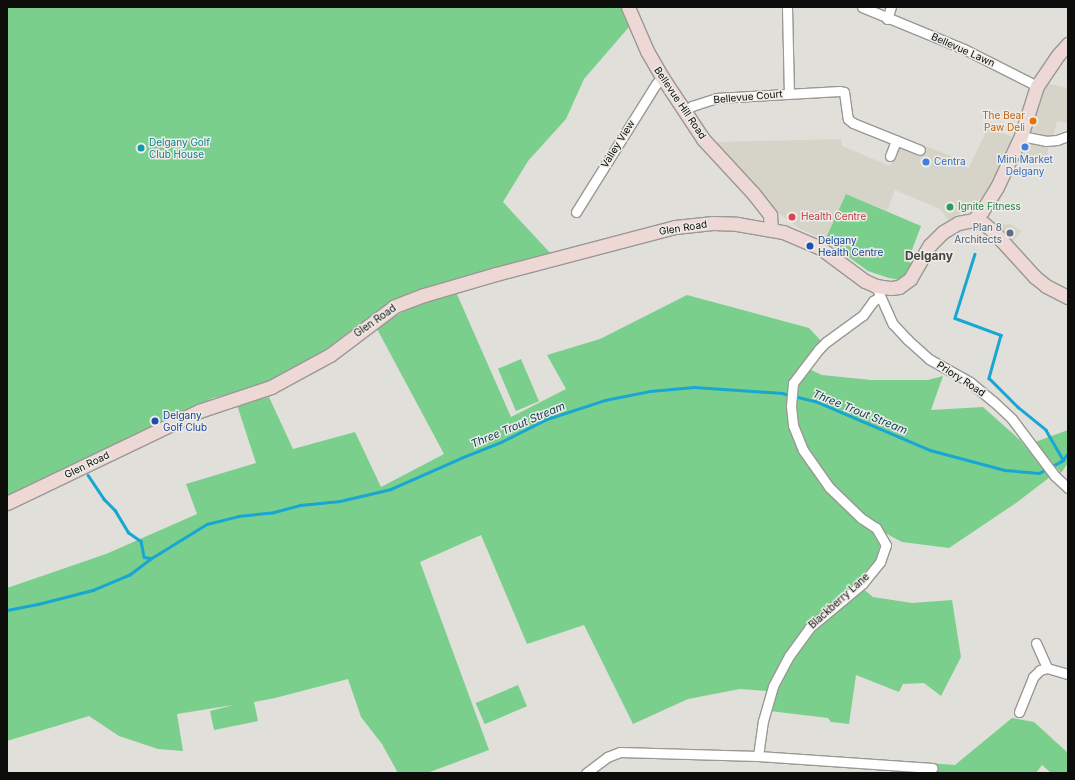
<!DOCTYPE html>
<style>
body{margin:0}
#map{position:relative;width:1075px;height:780px;overflow:hidden;background:#e0dfda;font-family:Inter,sans-serif}
div>[style]{position:absolute}
[style*='--x']{left:calc(var(--x)*1px);top:calc(var(--y)*1px);width:calc(var(--w)*1px);rotate:calc(var(--a)*1deg)}
.built>*{inset:0;background:#d6d4c8}
.green>*{inset:0;background:#7bcf8c;transform-origin:0 0}
.stream>*{height:2.5px;margin:-1.25px;padding:0 1.25px;transform-origin:1.25px;border-radius:1.25px;background:#18a6d3}
.roads{filter:drop-shadow(1px 0 #999894) drop-shadow(-1px 0 #999894) drop-shadow(0 1px #999894) drop-shadow(0 -1px #999894)}
.street>*{height:9px;margin:-4.5px;padding:0 4.5px;transform-origin:4.5px;border-radius:4.5px;background:#fff}
.secondary>*{height:13px;margin:-6.5px;padding:0 6.5px;transform-origin:6.5px;border-radius:6.5px;background:#eed8d6}
.dots>*{width:11px;height:11px;translate:-50% -50%;box-sizing:border-box;border:2px solid #edece7;border-radius:50%}
span{translate:-50% -50%;white-space:nowrap;text-align:center;line-height:1.15;-webkit-text-stroke:3px #edece7;paint-order:stroke}
.street-label{font-size:10px;color:#0c0c0a}
.food-label{font-size:10px;color:#c56008}
.right{translate:-100% -50%;text-align:right}
.culture-label{font-size:10px;color:#0d838f}
.left{translate:0 -50%;text-align:left}
.shop-label{font-size:10px;color:#366cbe}
.leisure-label{font-size:10px;color:#27864d}
.health-label{font-size:10px;color:#be3a42}
.service-label{font-size:10px;color:#4e5e75}
.transit-label{font-size:10px;color:#164399}
.water-label{font-size:11px;color:#0a4154;font-style:italic}
.quarter-label{font-size:12px;color:#484743;font-weight:700}
.frame{position:absolute;inset:0;border:8px solid #0c0c0a;pointer-events:none}
</style>
<div id="map">
<div class="built">
<i style="clip-path:polygon(1046px 83px,1068px 88px,1068px 123px,1057px 121px,1053px 137px,1028px 133px,1041px 89px)"></i>
<i style="clip-path:polygon(989px 126px,1016px 139px,988px 193px,956px 216px,948px 220px,940px 209px,895px 190px,887px 211px,846px 194px,825px 240px,800px 229px,774px 210px,716px 142px,841px 139px,842px 146px,890px 166px,899px 149px,902px 148px,920px 155px,925px 146px,959px 159px,968px 169px)"></i>
<i style="clip-path:polygon(1026px 140px,1049px 144px,1046px 162px,1019px 157px)"></i>
<i style="clip-path:polygon(1010px 224px,1021px 231px,1013px 242px,998px 225px)"></i>
</div>
<div class="green">
<i style="clip-path:polygon(7px 7px,622px 7px,629px 27px,584px 79px,566px 119px,528px 161px,503px 202px,553px 256px,443px 285px,269px 382px,247px 391px,213px 398px,7px 497px)"></i>
<i style="clip-path:polygon(846px 194px,921px 226px,908px 261px,913px 264px,900px 280px,889px 278px,868px 271px,825px 240px)"></i>
<i style="clip-path:polygon(456px 292px,511px 417px,566px 389px,547px 355px,600px 339px,687px 295px,809px 328px,822px 342px,795px 373px,788px 418px,795px 444px,807px 463px,839px 503px,872px 531px,880px 546px,877px 559px,853px 585px,807px 624px,767px 691px,740px 689px,688px 699px,633px 724px,584px 625px,527px 644px,481px 535px,420px 562px,489px 750px,427px 773px,398px 773px,382px 744px,361px 717px,348px 679px,275px 698px,254px 702px,258px 721px,214px 730px,210px 711px,233px 705px,177px 714px,183px 751px,158px 749px,119px 736px,89px 716px,7px 741px,7px 588px,106px 554px,197px 514px,186px 484px,256px 463px,237px 405px,269px 397px,293px 449px,355px 432px,381px 487px,444px 454px,376px 327px,426px 299px)"></i>
<i style="left:521px;top:359px;width:46px;height:25px;rotate:67deg"></i>
<i style="clip-path:polygon(809px 369px,822px 375px,871px 380px,928px 380px,943px 376px,931px 410px,983px 407px,1020px 440px,1050px 477px,1016px 503px,949px 548px,902px 542px,887px 534px,869px 521px,839px 494px,803px 443px,794px 422px,796px 384px)"></i>
<i style="clip-path:polygon(1068px 430px,1068px 463px,1061px 473px,1035px 442px)"></i>
<i style="clip-path:polygon(862px 588px,873px 597px,912px 603px,952px 600px,961px 657px,941px 696px,924px 683px,903px 684px,899px 692px,856px 675px,849px 724px,831px 722px,828px 718px,770px 711px,771px 698px,799px 645px,820px 620px)"></i>
<i style="left:518px;top:685px;width:23px;height:46px;rotate:67deg"></i>
<i style="clip-path:polygon(1012px 718px,1034px 722px,1068px 753px,1068px 773px,1051px 773px,1042px 765px,1036px 773px,903px 772px,903px 761px,955px 765px)"></i>
</div>
<div class="stream">
<i style="--x:975;--y:254;--w:67;--a:107.4"></i>
<i style="--x:955;--y:318;--w:49;--a:20.3"></i>
<i style="--x:1001;--y:335;--w:45;--a:105.6"></i>
<i style="--x:989;--y:378;--w:41;--a:45"></i>
<i style="--x:1018;--y:407;--w:36;--a:39"></i>
<i style="--x:1046;--y:430;--w:34;--a:60"></i>
<i style="--x:88;--y:475;--w:29;--a:56"></i>
<i style="--x:104;--y:499;--w:16;--a:45"></i>
<i style="--x:115;--y:510;--w:26;--a:59"></i>
<i style="--x:128;--y:532;--w:16;--a:35"></i>
<i style="--x:141;--y:541;--w:16;--a:79"></i>
<i style="--x:144;--y:557;--w:6;--a:9"></i>
<i style="--x:7;--y:610;--w:32;--a:-11"></i>
<i style="--x:38;--y:604;--w:57;--a:-14.3"></i>
<i style="--x:93;--y:590;--w:39;--a:-23"></i>
<i style="--x:129;--y:575;--w:26;--a:-37"></i>
<i style="--x:150;--y:559;--w:67;--a:-31.6"></i>
<i style="--x:207;--y:524;--w:32;--a:-14"></i>
<i style="--x:238;--y:516;--w:36;--a:-6"></i>
<i style="--x:274;--y:512;--w:27;--a:-15"></i>
<i style="--x:300;--y:505;--w:40;--a:-5.7"></i>
<i style="--x:340;--y:501;--w:52;--a:-13.2"></i>
<i style="--x:391;--y:489;--w:77;--a:-23.9"></i>
<i style="--x:461;--y:458;--w:43;--a:-21.8"></i>
<i style="--x:501;--y:442;--w:51;--a:-26.6"></i>
<i style="--x:547;--y:419;--w:61;--a:-18.1"></i>
<i style="--x:605;--y:400;--w:46;--a:-11.3"></i>
<i style="--x:650;--y:391;--w:44;--a:-5.2"></i>
<i style="--x:694;--y:387;--w:88;--a:3.9"></i>
<i style="--x:782;--y:393;--w:34;--a:14"></i>
<i style="--x:815;--y:401;--w:125;--a:23.1"></i>
<i style="--x:930;--y:450;--w:78;--a:14.9"></i>
<i style="--x:1005;--y:470;--w:34;--a:5"></i>
<i style="--x:1039;--y:473;--w:27;--a:-28"></i>
<i style="--x:1063;--y:460;--w:9;--a:-54"></i>
</div>
<div class="roads">
<div class="street">
<i style="--x:787;--y:7;--w:86;--a:88.7"></i>
<i style="--x:862;--y:7;--w:110;--a:22.4"></i>
<i style="--x:964;--y:49;--w:82;--a:26.9"></i>
<i style="--x:887;--y:19;--w:13;--a:-72"></i>
<i style="--x:685;--y:111;--w:9;--a:-36"></i>
<i style="--x:692;--y:106;--w:25;--a:-18"></i>
<i style="--x:716;--y:98;--w:124;--a:-3.2"></i>
<i style="--x:840;--y:91;--w:4;--a:14"></i>
<i style="--x:844;--y:92;--w:27;--a:82"></i>
<i style="--x:848;--y:119;--w:6;--a:39"></i>
<i style="--x:853;--y:123;--w:72;--a:21.9"></i>
<i style="--x:1021;--y:136;--w:25;--a:11"></i>
<i style="--x:1046;--y:141;--w:11;--a:-5"></i>
<i style="--x:1057;--y:140;--w:12;--a:-20"></i>
<i style="--x:890;--y:156;--w:17;--a:-69"></i>
<i style="--x:576;--y:212;--w:151;--a:-58"></i>
<i style="--x:656;--y:84;--w:9;--a:-49"></i>
<i style="--x:878;--y:291;--w:36;--a:66"></i>
<i style="--x:893;--y:324;--w:22;--a:47"></i>
<i style="--x:908;--y:340;--w:28;--a:42"></i>
<i style="--x:929;--y:359;--w:47;--a:29.3"></i>
<i style="--x:970;--y:382;--w:30;--a:40"></i>
<i style="--x:993;--y:401;--w:26;--a:43"></i>
<i style="--x:1012;--y:419;--w:71;--a:53"></i>
<i style="--x:1055;--y:476;--w:18;--a:43"></i>
<i style="--x:1036;--y:643;--w:27;--a:66"></i>
<i style="--x:1019;--y:712;--w:38;--a:-68"></i>
<i style="--x:1033;--y:677;--w:10;--a:-45"></i>
<i style="--x:1040;--y:670;--w:7;--a:-16"></i>
<i style="--x:1047;--y:668;--w:22;--a:16"></i>
<i style="--x:758;--y:756;--w:35;--a:-82"></i>
<i style="--x:763;--y:721;--w:36;--a:-74"></i>
<i style="--x:773;--y:686;--w:34;--a:-62"></i>
<i style="--x:789;--y:656;--w:34;--a:-54"></i>
<i style="--x:809;--y:628;--w:70;--a:-39.8"></i>
<i style="--x:863;--y:583;--w:27;--a:-51"></i>
<i style="--x:880;--y:562;--w:18;--a:-71"></i>
<i style="--x:886;--y:545;--w:20;--a:-120"></i>
<i style="--x:876;--y:528;--w:18;--a:-146"></i>
<i style="--x:861;--y:518;--w:45;--a:-135.9"></i>
<i style="--x:829;--y:487;--w:45;--a:-125.1"></i>
<i style="--x:803;--y:450;--w:27;--a:-112"></i>
<i style="--x:793;--y:425;--w:19;--a:-96"></i>
<i style="--x:791;--y:406;--w:23;--a:-85"></i>
<i style="--x:793;--y:383;--w:43;--a:-52.6"></i>
<i style="--x:819;--y:349;--w:10;--a:-45"></i>
<i style="--x:826;--y:342;--w:46;--a:-36.1"></i>
<i style="--x:863;--y:315;--w:17;--a:-54"></i>
<i style="--x:873;--y:301;--w:8;--a:-30"></i>
<i style="--x:586;--y:773;--w:26;--a:-37"></i>
<i style="--x:607;--y:757;--w:14;--a:-21"></i>
<i style="--x:620;--y:752;--w:138;--a:1.7"></i>
<i style="--x:758;--y:756;--w:175;--a:3.9"></i>
</div>
<div class="secondary">
<i style="--x:628;--y:7;--w:48;--a:66.6"></i>
<i style="--x:647;--y:51;--w:30;--a:60"></i>
<i style="--x:662;--y:77;--w:74;--a:56.5"></i>
<i style="--x:703;--y:139;--w:74;--a:47.2"></i>
<i style="--x:753;--y:193;--w:28;--a:52"></i>
<i style="--x:770;--y:215;--w:14;--a:86"></i>
<i style="--x:973;--y:220;--w:13;--a:-45"></i>
<i style="--x:982;--y:211;--w:28;--a:-58"></i>
<i style="--x:997;--y:187;--w:56;--a:-64.8"></i>
<i style="--x:1021;--y:136;--w:52;--a:-72.3"></i>
<i style="--x:1037;--y:86;--w:37;--a:-56"></i>
<i style="--x:1058;--y:55;--w:15;--a:-48"></i>
<i style="--x:7;--y:503;--w:213;--a:-25.6"></i>
<i style="--x:199;--y:411;--w:76;--a:-18.4"></i>
<i style="--x:271;--y:387;--w:67;--a:-28.5"></i>
<i style="--x:330;--y:355;--w:81;--a:-37"></i>
<i style="--x:395;--y:306;--w:31;--a:-21"></i>
<i style="--x:424;--y:295;--w:75;--a:-16.3"></i>
<i style="--x:496;--y:274;--w:185;--a:-14.7"></i>
<i style="--x:675;--y:227;--w:38;--a:-6"></i>
<i style="--x:713;--y:223;--w:24;--a:2"></i>
<i style="--x:737;--y:224;--w:47;--a:9.9"></i>
<i style="--x:783;--y:232;--w:39;--a:23"></i>
<i style="--x:819;--y:247;--w:57;--a:36.5"></i>
<i style="--x:865;--y:281;--w:12;--a:24"></i>
<i style="--x:876;--y:286;--w:15;--a:8"></i>
<i style="--x:891;--y:288;--w:8;--a:-7"></i>
<i style="--x:899;--y:287;--w:14;--a:-36"></i>
<i style="--x:910;--y:279;--w:39;--a:-60"></i>
<i style="--x:930;--y:245;--w:18;--a:-45"></i>
<i style="--x:943;--y:232;--w:17;--a:-31"></i>
<i style="--x:958;--y:223;--w:15;--a:-11"></i>
<i style="--x:973;--y:220;--w:10;--a:17"></i>
<i style="--x:983;--y:223;--w:13;--a:39"></i>
<i style="--x:993;--y:231;--w:62;--a:47.6"></i>
<i style="--x:1035;--y:277;--w:14;--a:39"></i>
<i style="--x:1046;--y:286;--w:25;--a:27"></i>
</div>
</div>
<div class="dots">
<i style="left:1033px;top:121px;background:#e8710a"></i>
<i style="left:1025px;top:147px;background:#3f7fe0"></i>
<i style="left:141px;top:148px;background:#0f9aa8"></i>
<i style="left:926px;top:162px;background:#3f7fe0"></i>
<i style="left:950px;top:207px;background:#2e9e5b"></i>
<i style="left:792px;top:217px;background:#e0444e"></i>
<i style="left:1010px;top:233px;background:#5c6f8a"></i>
<i style="left:810px;top:246px;background:#1a4fb4"></i>
<i style="left:155px;top:421px;background:#1a4fb4"></i>
</div>
<div class="street-label">
<span style="left:963px;top:50px;rotate:24deg">Bellevue Lawn</span>
<span style="left:748px;top:97px;rotate:-5deg">Bellevue Court</span>
<span style="left:680px;top:103px;rotate:56deg">Bellevue Hill Road</span>
<span style="left:618px;top:144px;rotate:-58deg">Valley View</span>
<span style="left:683px;top:228px;rotate:-9deg">Glen Road</span>
<span style="left:375px;top:321px;rotate:-35deg">Glen Road</span>
<span style="left:961px;top:379px;rotate:33deg">Priory Road</span>
<span style="left:87px;top:465px;rotate:-26deg">Glen Road</span>
<span style="left:839px;top:601px;rotate:-42deg">Blackberry Lane</span>
</div>
<div class="food-label">
<span class="right" style="left:1025px;top:121px">The Bear<br>Paw Deli</span>
</div>
<div class="culture-label">
<span class="left" style="left:149px;top:148px">Delgany Golf<br>Club House</span>
</div>
<div class="shop-label">
<span style="left:1025px;top:165px">Mini Market<br>Delgany</span>
<span class="left" style="left:934px;top:162px">Centra</span>
</div>
<div class="leisure-label">
<span class="left" style="left:958px;top:207px">Ignite Fitness</span>
</div>
<div class="health-label">
<span class="left" style="left:801px;top:217px">Health Centre</span>
</div>
<div class="service-label">
<span class="right" style="left:1002px;top:233px">Plan 8<br>Architects</span>
</div>
<div class="transit-label">
<span class="left" style="left:818px;top:246px">Delgany<br>Health Centre</span>
<span class="left" style="left:163px;top:421px">Delgany<br>Golf Club</span>
</div>
<div class="water-label">
<span style="left:860px;top:412px;rotate:22deg">Three Trout Stream</span>
<span style="left:518px;top:425px;rotate:-23deg">Three Trout Stream</span>
</div>
<div class="quarter-label">
<span style="left:929px;top:256px">Delgany</span>
</div>
<div class="frame"></div>
</div>
